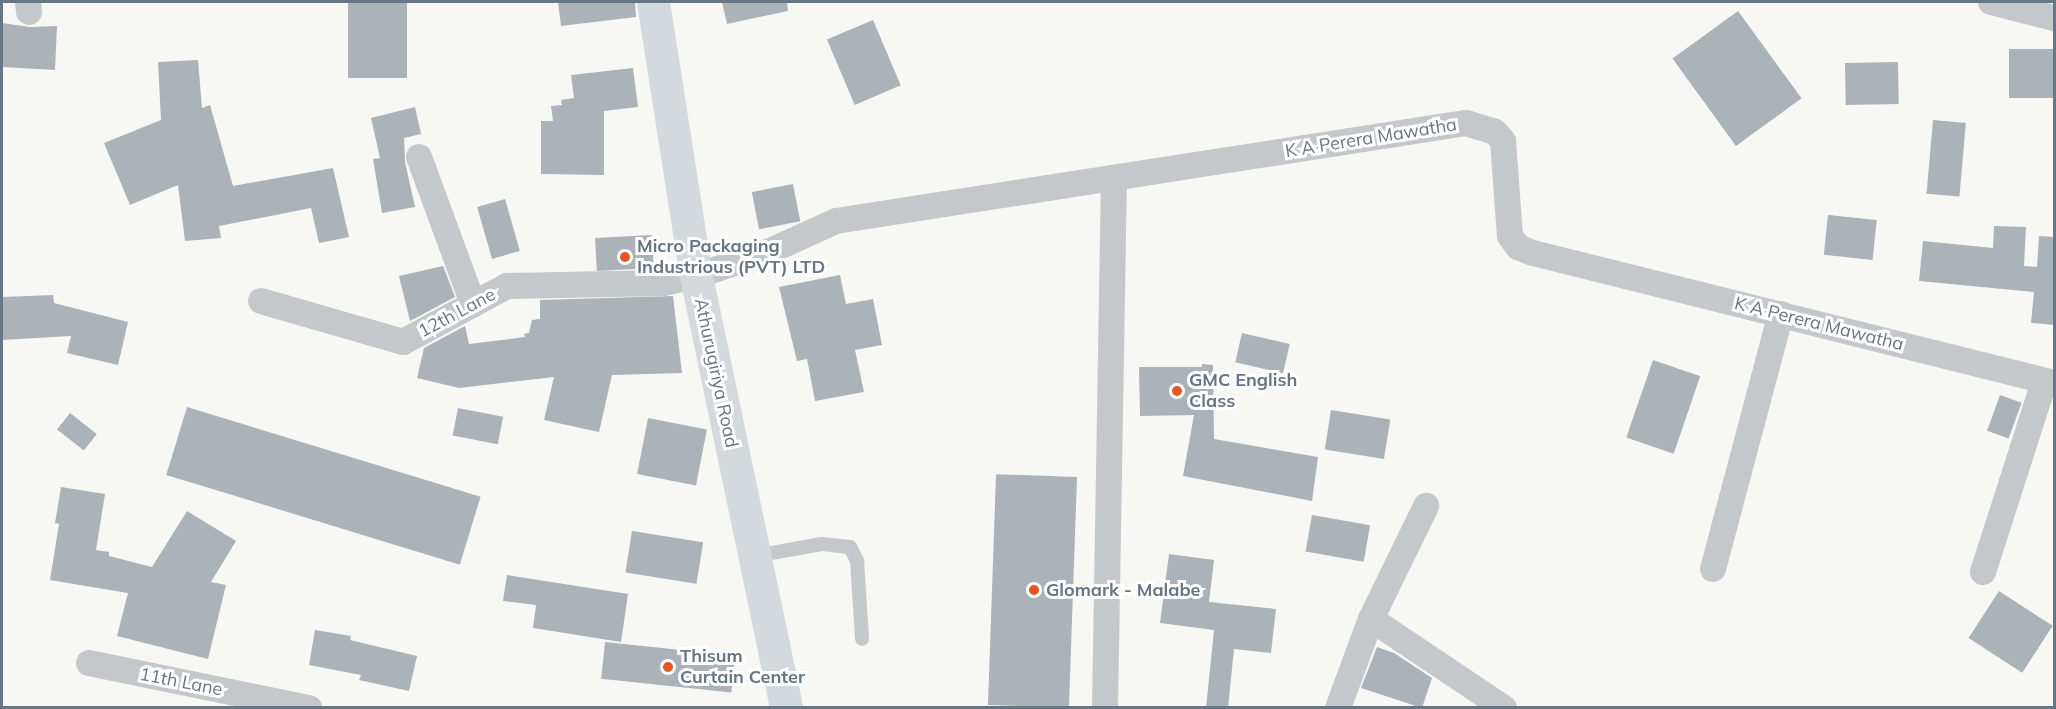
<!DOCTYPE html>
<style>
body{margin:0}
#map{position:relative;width:2056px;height:709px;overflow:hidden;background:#f7f7f4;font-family:Mulish,sans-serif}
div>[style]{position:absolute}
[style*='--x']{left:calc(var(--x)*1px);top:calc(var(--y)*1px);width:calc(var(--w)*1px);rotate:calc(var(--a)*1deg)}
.building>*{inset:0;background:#abb3b9;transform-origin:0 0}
.lane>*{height:14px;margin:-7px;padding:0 7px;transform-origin:7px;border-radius:7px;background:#c4c8cb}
.street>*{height:26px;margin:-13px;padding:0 13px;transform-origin:13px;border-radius:13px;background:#c4c8cb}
.primary>*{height:33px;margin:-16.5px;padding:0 16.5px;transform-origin:16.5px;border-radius:16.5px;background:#d4d9dd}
.dots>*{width:16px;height:16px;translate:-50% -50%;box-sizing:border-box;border:3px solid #fff;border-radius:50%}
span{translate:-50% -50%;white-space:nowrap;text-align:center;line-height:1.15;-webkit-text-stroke:6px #fff;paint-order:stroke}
.street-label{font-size:18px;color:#657686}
.poi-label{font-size:18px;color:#657686;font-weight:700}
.left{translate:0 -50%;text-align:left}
.frame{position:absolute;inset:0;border:3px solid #657686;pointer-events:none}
</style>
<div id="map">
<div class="building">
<i style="left:348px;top:2px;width:59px;height:76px"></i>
<i style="clip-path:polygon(558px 2px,635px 2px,636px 17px,561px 26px)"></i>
<i style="clip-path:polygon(722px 2px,787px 2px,788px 11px,727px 24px)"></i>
<i style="left:1738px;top:11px;width:108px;height:81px;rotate:54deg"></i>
<i style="left:873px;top:20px;width:71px;height:50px;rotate:67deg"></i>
<i style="clip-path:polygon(2px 23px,30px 27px,57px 26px,55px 70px,2px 67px)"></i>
<i style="left:2055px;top:49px;width:49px;height:46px;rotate:90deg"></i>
<i style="clip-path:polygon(198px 60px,202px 108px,210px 105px,233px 186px,333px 168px,349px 237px,319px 243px,311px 208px,219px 226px,221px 238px,185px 241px,178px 185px,130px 205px,104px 143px,161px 120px,158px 62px)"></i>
<i style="left:1898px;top:62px;width:42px;height:53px;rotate:89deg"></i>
<i style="clip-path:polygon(633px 68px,638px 107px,604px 111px,604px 175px,541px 174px,541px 121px,553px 121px,551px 106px,562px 105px,561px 100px,574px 98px,571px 75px)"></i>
<i style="clip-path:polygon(415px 107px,421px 134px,404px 138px,405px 162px,415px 207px,382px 213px,373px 159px,380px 158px,371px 118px)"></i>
<i style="left:1933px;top:120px;width:33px;height:74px;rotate:5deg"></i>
<i style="left:793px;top:184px;width:38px;height:42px;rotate:79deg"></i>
<i style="left:505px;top:199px;width:54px;height:29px;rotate:74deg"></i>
<i style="left:1828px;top:215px;width:49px;height:40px;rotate:6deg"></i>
<i style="clip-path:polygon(1994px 226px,2026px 227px,2024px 266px,2037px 267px,2039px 236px,2055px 237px,2055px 325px,2031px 323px,2034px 292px,1919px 281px,1923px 241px,1993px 248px)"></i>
<i style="left:652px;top:235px;width:33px;height:57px;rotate:87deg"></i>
<i style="clip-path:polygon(443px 266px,455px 297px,410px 321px,399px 276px)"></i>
<i style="clip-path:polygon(840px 275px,846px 304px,873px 299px,882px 345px,855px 350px,864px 392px,815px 401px,807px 359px,797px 361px,779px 287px)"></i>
<i style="clip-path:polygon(53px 295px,54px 303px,128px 322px,118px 365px,67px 353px,71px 336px,2px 340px,2px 297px)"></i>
<i style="clip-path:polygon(673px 296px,682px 373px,612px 375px,599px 432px,544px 420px,554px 377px,459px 388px,417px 378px,424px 348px,465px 326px,469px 344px,525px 337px,524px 334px,529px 333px,532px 320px,540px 319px,540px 300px)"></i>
<i style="left:1242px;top:333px;width:49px;height:30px;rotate:13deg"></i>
<i style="left:1653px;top:360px;width:50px;height:82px;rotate:19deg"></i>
<i style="clip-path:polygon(1202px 364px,1213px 365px,1214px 439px,1318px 457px,1312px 501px,1183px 476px,1194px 415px,1140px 416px,1139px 367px,1202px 367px)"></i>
<i style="left:2000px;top:395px;width:23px;height:38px;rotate:20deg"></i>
<i style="left:187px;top:407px;width:307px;height:71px;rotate:17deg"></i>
<i style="left:458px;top:408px;width:46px;height:28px;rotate:11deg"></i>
<i style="left:1331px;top:410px;width:60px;height:40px;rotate:9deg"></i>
<i style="left:70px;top:413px;width:34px;height:21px;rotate:38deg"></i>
<i style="left:648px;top:418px;width:60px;height:57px;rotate:11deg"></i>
<i style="left:1077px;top:477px;width:231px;height:81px;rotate:92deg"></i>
<i style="clip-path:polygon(61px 487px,105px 494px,96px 550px,109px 552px,109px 556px,152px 567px,187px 511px,236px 541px,211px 582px,226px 585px,208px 659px,117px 636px,128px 593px,50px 580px,59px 524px,55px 523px)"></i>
<i style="left:1312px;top:515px;width:59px;height:37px;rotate:10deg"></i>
<i style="left:632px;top:531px;width:72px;height:42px;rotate:9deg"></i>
<i style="clip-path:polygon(1169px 554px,1214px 560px,1209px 602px,1276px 609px,1271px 653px,1234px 649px,1228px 708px,1206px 708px,1214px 630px,1160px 623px)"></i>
<i style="clip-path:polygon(507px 575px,628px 594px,621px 642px,533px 628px,536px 605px,503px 601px)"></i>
<i style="left:1999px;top:591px;width:64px;height:56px;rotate:33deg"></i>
<i style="clip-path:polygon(315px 630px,351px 636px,350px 640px,417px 656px,409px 691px,359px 680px,361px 675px,309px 665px)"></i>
<i style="left:605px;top:642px;width:131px;height:37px;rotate:6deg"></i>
<i style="clip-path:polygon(1377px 647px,1394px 653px,1432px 678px,1422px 708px,1361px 688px)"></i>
</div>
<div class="lane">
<i style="--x:754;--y:556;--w:69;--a:-10"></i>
<i style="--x:822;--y:544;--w:28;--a:6"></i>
<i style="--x:850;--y:547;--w:16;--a:63"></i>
<i style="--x:857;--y:561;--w:78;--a:86.3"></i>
</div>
<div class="street">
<i style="--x:28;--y:2;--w:10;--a:84"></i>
<i style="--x:1991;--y:2;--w:65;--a:14.3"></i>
<i style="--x:419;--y:157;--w:157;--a:69.8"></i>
<i style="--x:261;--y:301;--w:148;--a:16.1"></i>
<i style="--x:403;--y:342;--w:118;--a:-28.3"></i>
<i style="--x:507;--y:286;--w:156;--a:-1.1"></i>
<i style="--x:663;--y:283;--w:34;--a:-12"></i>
<i style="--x:696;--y:276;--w:78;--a:-18.7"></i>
<i style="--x:770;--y:251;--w:72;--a:-24.4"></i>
<i style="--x:836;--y:221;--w:638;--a:-8.84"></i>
<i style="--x:1466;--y:123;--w:30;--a:17"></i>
<i style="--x:1495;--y:132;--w:12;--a:48"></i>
<i style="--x:1503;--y:141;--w:95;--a:85.8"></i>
<i style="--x:1510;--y:236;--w:14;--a:54"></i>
<i style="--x:1518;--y:247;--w:16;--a:22"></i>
<i style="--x:1533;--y:253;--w:537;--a:14.01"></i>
<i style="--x:1713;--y:569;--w:264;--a:-75.1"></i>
<i style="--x:1983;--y:572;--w:200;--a:-72.2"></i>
<i style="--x:1371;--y:619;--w:160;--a:33.8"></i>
<i style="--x:89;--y:663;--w:225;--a:11.6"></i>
<i style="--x:1105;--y:708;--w:530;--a:-89.03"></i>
<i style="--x:1338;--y:708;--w:95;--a:-69.7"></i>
<i style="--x:1371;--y:619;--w:126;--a:-64"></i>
</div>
<div class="primary">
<i style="--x:653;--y:2;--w:277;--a:81.1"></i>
<i style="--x:696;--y:276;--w:441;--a:78.2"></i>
</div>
<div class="dots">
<i style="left:625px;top:257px;background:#ea5421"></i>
<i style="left:1177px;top:391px;background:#ea5421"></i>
<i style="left:1034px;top:590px;background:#ea5421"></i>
<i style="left:668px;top:667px;background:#ea5421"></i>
</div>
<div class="street-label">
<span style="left:1371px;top:138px;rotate:-9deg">K A Perera Mawatha</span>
<span style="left:457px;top:313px;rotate:-28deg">12th Lane</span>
<span style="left:1819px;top:324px;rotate:14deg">K A Perera Mawatha</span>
<span style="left:716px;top:373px;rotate:78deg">Athurugiriya Road</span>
<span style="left:181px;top:682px;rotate:11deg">11th Lane</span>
</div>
<div class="poi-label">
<span class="left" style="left:637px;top:257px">Micro Packaging<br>Industrious (PVT) LTD</span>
<span class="left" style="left:1189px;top:391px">GMC English<br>Class</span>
<span class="left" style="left:1046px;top:590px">Glomark - Malabe</span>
<span class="left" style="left:680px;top:667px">Thisum<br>Curtain Center</span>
</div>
<div class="frame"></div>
</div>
